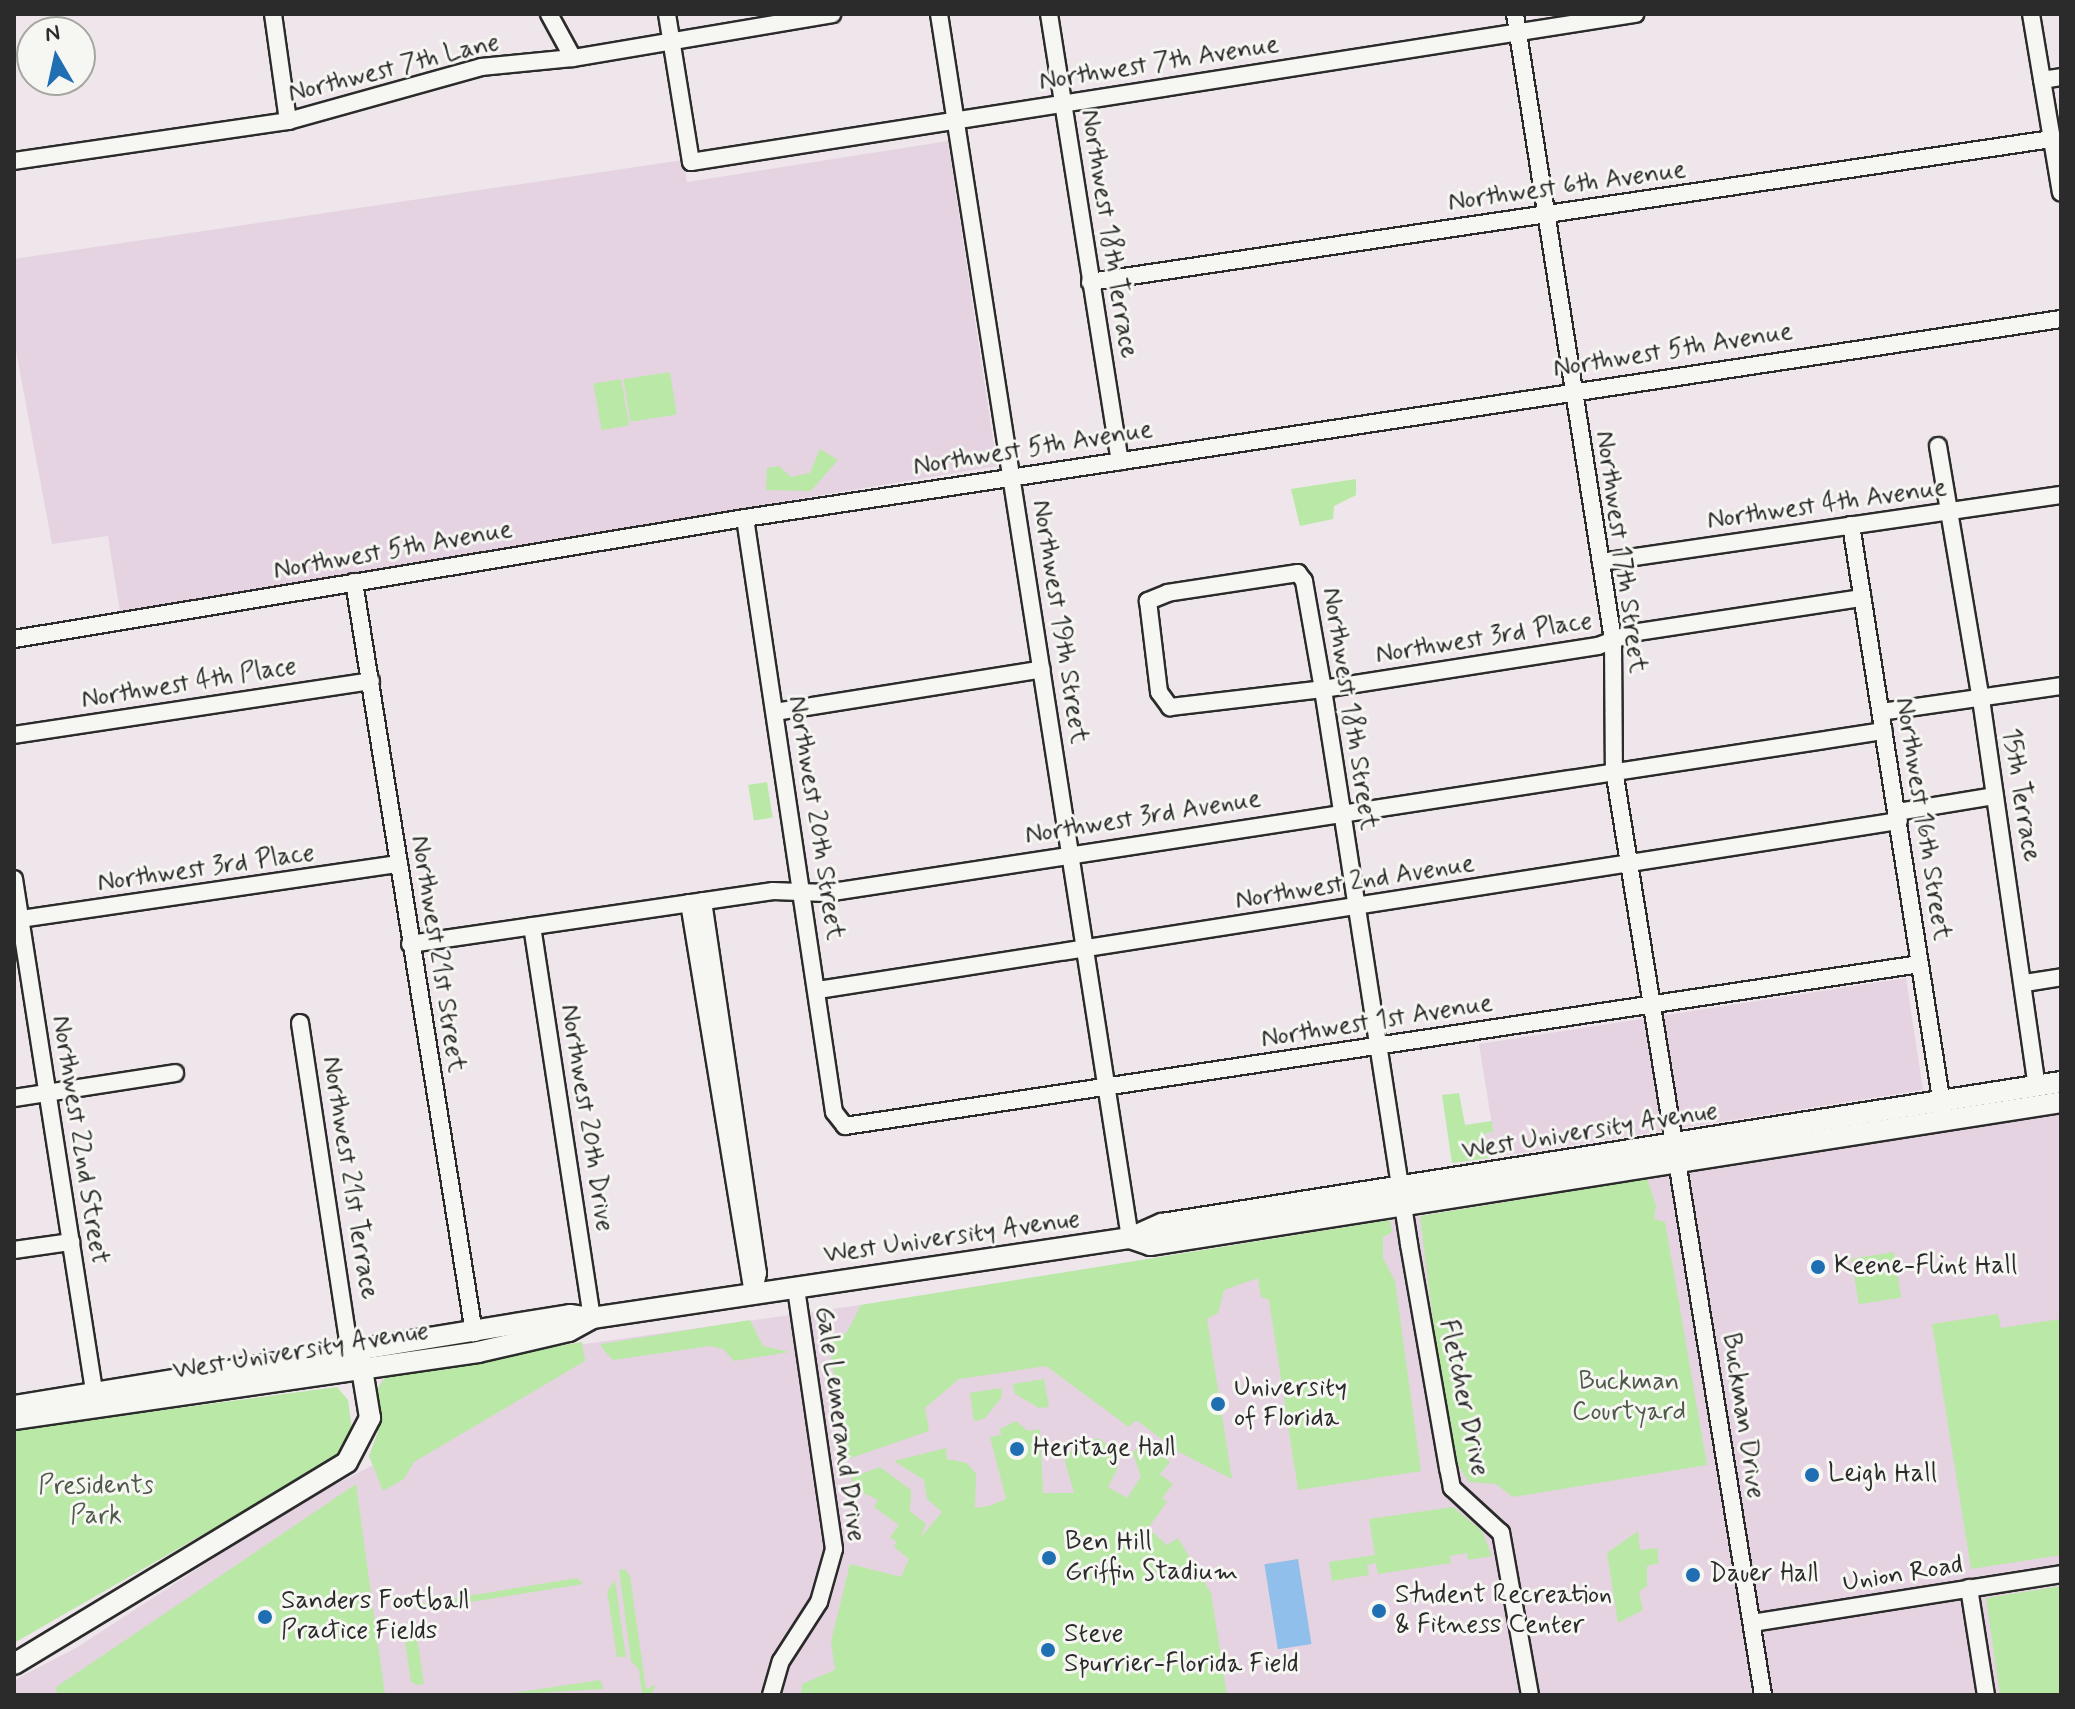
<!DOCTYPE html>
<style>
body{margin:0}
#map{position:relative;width:2075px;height:1709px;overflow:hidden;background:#eee6ea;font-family:Mynerve,sans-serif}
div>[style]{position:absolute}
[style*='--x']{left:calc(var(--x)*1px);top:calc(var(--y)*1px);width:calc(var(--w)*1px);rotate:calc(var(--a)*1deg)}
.built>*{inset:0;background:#e5d3e1}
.green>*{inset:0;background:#bae8a7;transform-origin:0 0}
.water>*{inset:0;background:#8fbfea;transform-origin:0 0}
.roads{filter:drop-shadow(2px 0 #2b2b2b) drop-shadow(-2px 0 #2b2b2b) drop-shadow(0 2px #2b2b2b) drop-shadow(0 -2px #2b2b2b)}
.minor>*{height:16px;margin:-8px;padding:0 8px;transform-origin:8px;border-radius:8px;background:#f6f6f2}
.major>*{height:20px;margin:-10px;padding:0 10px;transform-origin:10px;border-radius:10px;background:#f6f6f2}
.dots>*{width:22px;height:22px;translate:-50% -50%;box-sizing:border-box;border:4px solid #f6f6f2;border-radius:50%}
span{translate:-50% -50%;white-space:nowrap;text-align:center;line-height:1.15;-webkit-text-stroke:6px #f6f6f2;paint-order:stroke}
.street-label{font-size:26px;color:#2b2b2b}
.poi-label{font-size:26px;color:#2b2b2b}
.left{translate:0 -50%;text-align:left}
.park-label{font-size:26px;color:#4f5a4a}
.frame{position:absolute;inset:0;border:16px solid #2b2b2b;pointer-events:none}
.north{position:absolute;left:16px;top:16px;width:80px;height:80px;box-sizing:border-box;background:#f6f6f2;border:2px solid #a5a5a2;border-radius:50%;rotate:351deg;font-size:22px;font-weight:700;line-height:32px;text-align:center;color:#2b2b2b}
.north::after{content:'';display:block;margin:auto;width:28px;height:36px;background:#1f6fb2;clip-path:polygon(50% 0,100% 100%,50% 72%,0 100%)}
</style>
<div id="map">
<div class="built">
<i style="clip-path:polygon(948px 141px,997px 466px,120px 612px,108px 536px,52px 544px,14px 340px,14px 259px,683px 160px,687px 182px)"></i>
<i style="clip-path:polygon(1906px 978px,1923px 1090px,1489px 1158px,1485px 1133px,1493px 1131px,1479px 1044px)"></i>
<i style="clip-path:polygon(2061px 1114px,2061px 1695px,14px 1695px,14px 1681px,22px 1676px,76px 1648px,294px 1506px,373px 1465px,369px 1456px,378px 1432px,377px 1390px,381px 1380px,414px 1368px,861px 1305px)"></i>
</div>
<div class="green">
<i style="left:670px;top:372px;width:43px;height:47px;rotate:81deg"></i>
<i style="left:621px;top:379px;width:47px;height:28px;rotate:80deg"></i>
<i style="clip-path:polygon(820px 449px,838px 460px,811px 491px,766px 490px,767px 468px,779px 466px,791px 477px,810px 473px)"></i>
<i style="clip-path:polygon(1356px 479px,1356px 495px,1334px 506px,1333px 519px,1300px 526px,1291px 489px)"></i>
<i style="left:767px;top:782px;width:36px;height:19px;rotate:81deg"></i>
<i style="clip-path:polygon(1459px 1093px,1465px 1125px,1492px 1121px,1493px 1132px,1485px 1133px,1489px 1158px,1452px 1163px,1442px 1095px)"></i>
<i style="clip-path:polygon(1647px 1179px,1656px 1205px,1654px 1219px,1665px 1222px,1707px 1465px,1513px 1497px,1496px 1484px,1469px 1482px,1456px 1462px,1443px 1401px,1420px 1216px)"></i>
<i style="clip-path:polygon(1390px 1220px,1392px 1232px,1383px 1237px,1383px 1258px,1395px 1281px,1421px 1471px,1298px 1490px,1269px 1300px,1261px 1297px,1258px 1278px,1224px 1290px,1218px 1313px,1207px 1319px,1232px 1479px,1179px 1452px,1136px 1420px,1129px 1427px,1046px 1366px,959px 1379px,925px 1408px,929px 1431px,848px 1459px,829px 1345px,847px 1332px,861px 1305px)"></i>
<i style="left:1894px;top:1252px;width:46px;height:43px;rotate:81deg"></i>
<i style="clip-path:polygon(1998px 1314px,2001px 1328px,2061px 1319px,2061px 1555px,1971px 1569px,1932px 1324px)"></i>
<i style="clip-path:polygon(750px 1320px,763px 1346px,789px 1352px,734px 1361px,723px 1349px,710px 1346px,613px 1360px,602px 1348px,601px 1344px)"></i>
<i style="clip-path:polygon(582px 1342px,585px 1361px,414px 1462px,404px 1479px,383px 1491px,369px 1456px,378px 1432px,375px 1394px,387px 1374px)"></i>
<i style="clip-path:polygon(1044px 1379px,1049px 1407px,1039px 1408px,1015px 1394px,1013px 1384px)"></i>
<i style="clip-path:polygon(337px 1387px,348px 1400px,352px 1430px,343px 1454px,14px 1643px,14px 1430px)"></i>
<i style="clip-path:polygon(1001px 1388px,1002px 1397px,984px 1419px,974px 1421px,970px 1393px)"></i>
<i style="clip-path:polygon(1016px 1421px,1028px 1431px,1040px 1429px,1043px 1493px,1074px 1493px,1064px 1458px,1083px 1439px,1100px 1439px,1114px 1450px,1118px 1468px,1108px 1487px,1127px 1498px,1141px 1477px,1133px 1453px,1143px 1440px,1170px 1462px,1160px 1474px,1173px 1484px,1162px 1498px,1167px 1502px,1148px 1528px,1167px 1545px,1178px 1538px,1211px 1593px,1227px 1695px,801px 1695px,802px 1684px,835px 1670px,831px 1641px,850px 1564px,901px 1577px,909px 1559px,894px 1547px,897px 1542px,890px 1537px,899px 1525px,874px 1507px,878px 1500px,853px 1488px,851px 1478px,880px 1467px,911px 1490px,910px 1511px,926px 1524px,920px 1538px,942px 1512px,927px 1499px,924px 1480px,894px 1461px,946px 1448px,947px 1459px,967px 1463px,976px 1474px,975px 1508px,989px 1506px,1006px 1499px,990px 1437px,1001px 1435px,1000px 1429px)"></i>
<i style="clip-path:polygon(356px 1484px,385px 1695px,57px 1695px,56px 1687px)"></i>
<i style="clip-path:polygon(1453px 1507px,1482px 1531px,1492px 1556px,1468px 1560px,1467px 1553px,1450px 1556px,1451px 1563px,1378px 1574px,1376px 1563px,1367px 1565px,1369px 1575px,1332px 1581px,1329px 1562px,1375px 1555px,1369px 1519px)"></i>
<i style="clip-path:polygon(1638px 1531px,1640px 1550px,1657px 1548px,1659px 1563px,1647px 1566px,1647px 1586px,1639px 1592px,1643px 1610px,1618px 1623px,1607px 1553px)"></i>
<i style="clip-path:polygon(625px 1569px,630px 1576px,646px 1689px,656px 1685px,652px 1693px,642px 1694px,639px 1670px,631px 1661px,619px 1570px)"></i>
<i style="clip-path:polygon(577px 1578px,583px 1584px,421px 1610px,412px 1605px)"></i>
<i style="clip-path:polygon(615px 1580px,626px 1657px,617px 1657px,607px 1591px)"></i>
<i style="clip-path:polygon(2061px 1586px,2061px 1695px,2000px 1695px,1986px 1598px)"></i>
<i style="clip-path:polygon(416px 1630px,424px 1684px,417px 1685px,411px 1682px,404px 1635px)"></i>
<i style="clip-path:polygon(600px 1680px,604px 1689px,500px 1695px)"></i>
</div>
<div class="water">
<i style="left:1298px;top:1559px;width:86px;height:34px;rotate:81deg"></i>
</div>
<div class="roads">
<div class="minor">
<i style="--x:273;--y:14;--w:108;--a:82"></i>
<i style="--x:549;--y:14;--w:50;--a:61.4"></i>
<i style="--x:667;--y:14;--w:150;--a:80.8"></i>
<i style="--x:691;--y:162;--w:956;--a:-8.91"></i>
<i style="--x:939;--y:14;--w:1239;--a:81.13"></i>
<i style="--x:1049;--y:14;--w:453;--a:81"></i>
<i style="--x:1515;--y:14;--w:634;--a:81.1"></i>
<i style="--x:1613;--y:640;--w:130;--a:89.6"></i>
<i style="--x:1614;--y:770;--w:937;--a:80.85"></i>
<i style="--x:2031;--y:14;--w:181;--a:80.5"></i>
<i style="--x:2042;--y:80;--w:19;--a:-9"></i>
<i style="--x:14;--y:161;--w:277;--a:-8.3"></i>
<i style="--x:288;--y:121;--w:200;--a:-15.6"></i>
<i style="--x:481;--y:67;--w:92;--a:-5.6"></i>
<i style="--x:573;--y:58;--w:263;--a:-9.6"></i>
<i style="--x:1090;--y:282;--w:973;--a:-8.46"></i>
<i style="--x:1938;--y:446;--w:257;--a:80.4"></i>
<i style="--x:1981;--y:699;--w:391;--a:81.8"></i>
<i style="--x:745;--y:518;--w:601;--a:81.48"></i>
<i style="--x:834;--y:1112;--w:18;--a:52"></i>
<i style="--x:845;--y:1126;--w:1087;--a:-8.57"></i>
<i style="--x:1851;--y:525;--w:593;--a:81.08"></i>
<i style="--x:1601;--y:562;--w:465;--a:-8.3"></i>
<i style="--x:354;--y:582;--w:761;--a:80.92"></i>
<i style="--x:14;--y:639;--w:741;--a:-9.4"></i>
<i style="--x:745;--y:518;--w:1331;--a:-8.6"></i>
<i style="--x:775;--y:712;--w:270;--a:-9.1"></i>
<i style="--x:1881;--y:712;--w:182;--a:-8.2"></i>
<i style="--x:14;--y:735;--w:361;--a:-8.6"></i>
<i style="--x:1897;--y:812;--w:99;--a:-9.3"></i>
<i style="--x:14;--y:879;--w:530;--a:81.11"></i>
<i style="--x:703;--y:901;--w:376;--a:81.6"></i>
<i style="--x:758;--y:1273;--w:22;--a:103"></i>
<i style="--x:689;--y:903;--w:396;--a:80.7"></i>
<i style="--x:14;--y:920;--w:389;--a:-8.3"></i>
<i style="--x:532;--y:926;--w:397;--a:81.3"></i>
<i style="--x:410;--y:944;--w:367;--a:-8.3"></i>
<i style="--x:773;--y:891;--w:53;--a:2.2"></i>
<i style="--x:826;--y:893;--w:1070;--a:-8.71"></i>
<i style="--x:2025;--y:983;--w:36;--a:-9"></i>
<i style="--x:818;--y:990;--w:1094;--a:-8.89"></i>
<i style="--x:300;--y:1023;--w:322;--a:81.4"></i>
<i style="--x:348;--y:1341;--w:14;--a:102"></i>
<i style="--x:14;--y:1098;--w:163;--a:-8.8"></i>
<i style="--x:14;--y:1250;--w:58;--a:-8"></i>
<i style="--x:1969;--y:1588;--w:108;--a:81"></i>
<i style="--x:1752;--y:1623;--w:313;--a:-9"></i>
<i style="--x:771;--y:1695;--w:35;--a:-74"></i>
<i style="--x:781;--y:1661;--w:70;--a:-57.2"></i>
<i style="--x:819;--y:1602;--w:55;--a:-74.2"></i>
<i style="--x:834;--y:1549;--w:264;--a:-98.3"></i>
<i style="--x:1530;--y:1695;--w:165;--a:-100.1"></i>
<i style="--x:1501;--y:1533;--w:67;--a:-137.4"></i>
<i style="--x:1452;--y:1488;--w:20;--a:-101"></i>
<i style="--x:1448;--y:1468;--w:227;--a:-99.9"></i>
<i style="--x:1409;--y:1244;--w:438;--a:-98.8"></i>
<i style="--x:1342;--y:811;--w:123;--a:-98.9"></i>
<i style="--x:1323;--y:689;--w:110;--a:-100"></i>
<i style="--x:1304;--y:581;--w:10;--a:-127"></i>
<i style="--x:1298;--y:573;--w:132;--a:171.3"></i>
<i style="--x:1168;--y:593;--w:22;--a:158"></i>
<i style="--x:1148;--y:601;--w:92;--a:83.1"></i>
<i style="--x:1159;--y:692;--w:19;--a:54"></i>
<i style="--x:1170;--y:707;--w:154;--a:-6.7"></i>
<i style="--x:1323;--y:689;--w:278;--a:-8.9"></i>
<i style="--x:1598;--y:646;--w:36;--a:-21"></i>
<i style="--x:1632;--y:633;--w:233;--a:-8.7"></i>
</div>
<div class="major">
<i style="--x:1130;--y:1238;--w:21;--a:19"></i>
<i style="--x:1150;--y:1245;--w:922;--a:-8.92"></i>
<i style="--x:14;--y:1406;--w:563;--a:-9.3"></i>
<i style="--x:570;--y:1315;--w:22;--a:8"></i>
<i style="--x:592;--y:1318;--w:544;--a:-8.46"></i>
<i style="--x:1130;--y:1238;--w:35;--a:-24"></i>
<i style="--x:1162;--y:1224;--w:910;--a:-8.98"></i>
<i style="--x:14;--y:1419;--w:469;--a:-8.2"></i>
<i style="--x:478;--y:1352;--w:93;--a:-13"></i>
<i style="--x:569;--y:1331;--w:26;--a:-29"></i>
<i style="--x:14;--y:1664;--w:389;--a:-31.2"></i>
<i style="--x:347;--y:1462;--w:50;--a:-62.4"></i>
<i style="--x:370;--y:1418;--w:62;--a:-99.3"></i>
</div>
</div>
<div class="dots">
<i style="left:1818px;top:1267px;background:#1f6fb2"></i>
<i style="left:1218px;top:1404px;background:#1f6fb2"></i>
<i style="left:1017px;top:1449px;background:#1f6fb2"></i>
<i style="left:1812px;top:1475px;background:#1f6fb2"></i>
<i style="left:1049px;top:1558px;background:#1f6fb2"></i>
<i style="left:1693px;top:1575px;background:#1f6fb2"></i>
<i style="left:1379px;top:1611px;background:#1f6fb2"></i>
<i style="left:265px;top:1617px;background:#1f6fb2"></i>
<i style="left:1048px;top:1650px;background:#1f6fb2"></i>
</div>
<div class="street-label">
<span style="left:1159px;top:64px;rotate:-9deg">Northwest 7th Avenue</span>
<span style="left:394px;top:69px;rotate:-14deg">Northwest 7th Lane</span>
<span style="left:1567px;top:187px;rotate:-8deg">Northwest 6th Avenue</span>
<span style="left:1108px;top:234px;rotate:81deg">Northwest 18th Terrace</span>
<span style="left:1673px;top:351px;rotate:-9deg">Northwest 5th Avenue</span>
<span style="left:1033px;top:449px;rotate:-9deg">Northwest 5th Avenue</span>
<span style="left:1827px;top:505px;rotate:-8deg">Northwest 4th Avenue</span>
<span style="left:393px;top:551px;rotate:-10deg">Northwest 5th Avenue</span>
<span style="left:1620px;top:552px;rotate:82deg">Northwest 17th Street</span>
<span style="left:1059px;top:622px;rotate:81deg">Northwest 19th Street</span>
<span style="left:1484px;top:639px;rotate:-9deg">Northwest 3rd Place</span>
<span style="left:189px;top:684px;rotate:-9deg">Northwest 4th Place</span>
<span style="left:1349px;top:709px;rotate:81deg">Northwest 18th Street</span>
<span style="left:2020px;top:795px;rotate:81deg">15th Terrace</span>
<span style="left:815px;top:818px;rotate:81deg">Northwest 20th Street</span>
<span style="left:1143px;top:818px;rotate:-9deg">Northwest 3rd Avenue</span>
<span style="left:1922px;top:819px;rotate:81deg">Northwest 16th Street</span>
<span style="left:206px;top:869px;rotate:-8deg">Northwest 3rd Place</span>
<span style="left:1355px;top:883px;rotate:-9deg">Northwest 2nd Avenue</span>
<span style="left:437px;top:954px;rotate:81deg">Northwest 21st Street</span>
<span style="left:1377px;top:1022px;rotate:-9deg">Northwest 1st Avenue</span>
<span style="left:586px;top:1118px;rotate:81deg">Northwest 20th Drive</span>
<span style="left:1590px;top:1132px;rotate:-9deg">West University Avenue</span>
<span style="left:79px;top:1140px;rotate:81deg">Northwest 22nd Street</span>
<span style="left:349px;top:1178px;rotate:81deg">Northwest 21st Terrace</span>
<span style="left:952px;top:1238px;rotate:-8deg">West University Avenue</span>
<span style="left:301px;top:1352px;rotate:-9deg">West University Avenue</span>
<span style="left:1463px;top:1398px;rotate:78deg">Fletcher Drive</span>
<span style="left:1742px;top:1416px;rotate:81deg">Buckman Drive</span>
<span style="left:839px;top:1424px;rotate:82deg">Gale Lemerand Drive</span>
<span style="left:1903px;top:1575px;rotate:-9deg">Union Road</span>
</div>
<div class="poi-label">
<span class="left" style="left:1834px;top:1267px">Keene-Flint Hall</span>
<span class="left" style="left:1234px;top:1404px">University<br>of Florida</span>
<span class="left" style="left:1033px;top:1449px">Heritage Hall</span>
<span class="left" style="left:1828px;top:1475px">Leigh Hall</span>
<span class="left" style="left:1065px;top:1558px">Ben Hill<br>Griffin Stadium</span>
<span class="left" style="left:1709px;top:1575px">Dauer Hall</span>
<span class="left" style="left:1395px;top:1611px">Student Recreation<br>&amp; Fitness Center</span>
<span class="left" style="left:281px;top:1617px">Sanders Football<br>Practice Fields</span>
<span class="left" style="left:1064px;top:1650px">Steve<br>Spurrier-Florida Field</span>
</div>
<div class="park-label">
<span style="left:1629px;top:1398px">Buckman<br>Courtyard</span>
<span style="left:96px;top:1502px">Presidents<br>Park</span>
</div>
<div class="frame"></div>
<div class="north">N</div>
</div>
